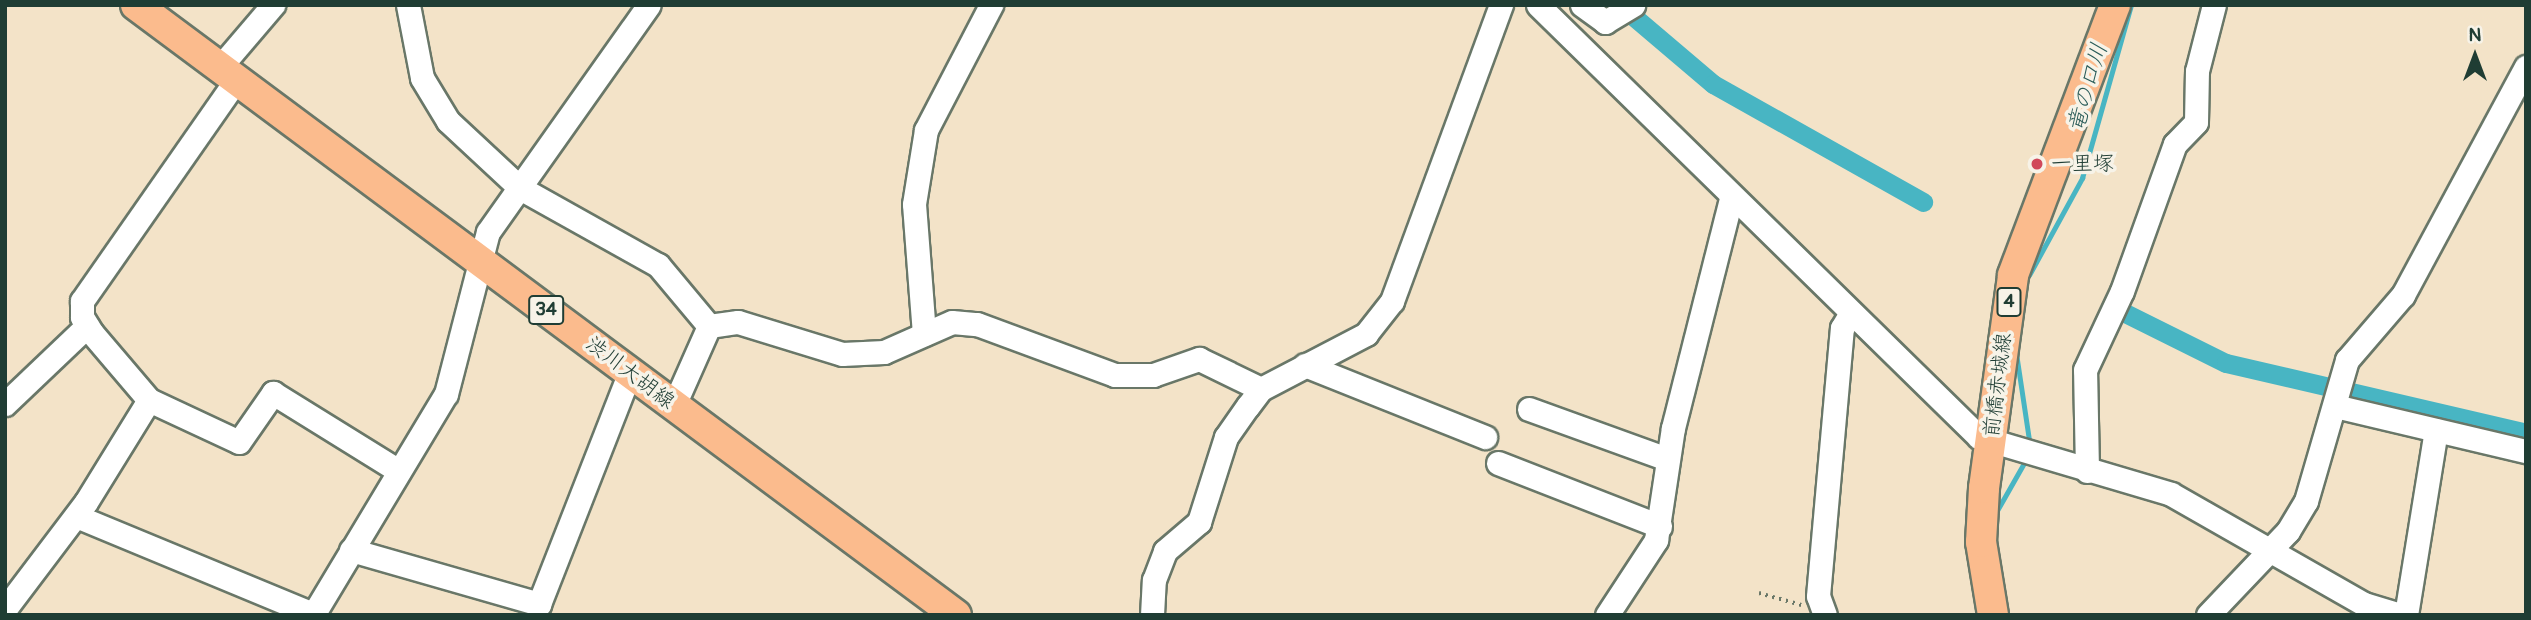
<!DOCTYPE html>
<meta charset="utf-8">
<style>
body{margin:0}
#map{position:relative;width:2531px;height:620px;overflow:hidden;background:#f3e3c8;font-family:Pangolin,"Klee One",sans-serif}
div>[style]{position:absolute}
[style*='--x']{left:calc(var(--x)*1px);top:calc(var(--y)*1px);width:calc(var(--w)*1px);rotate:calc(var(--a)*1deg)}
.stream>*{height:5px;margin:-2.5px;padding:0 2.5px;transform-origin:2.5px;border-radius:2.5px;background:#48b5c3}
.canal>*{height:19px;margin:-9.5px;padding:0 9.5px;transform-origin:9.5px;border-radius:9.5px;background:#48b5c3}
.path>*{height:3.5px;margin-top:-1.75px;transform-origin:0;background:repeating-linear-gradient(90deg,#697768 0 2px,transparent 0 7px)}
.roads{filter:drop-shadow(2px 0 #697768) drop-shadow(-2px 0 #697768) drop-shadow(0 2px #697768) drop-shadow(0 -2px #697768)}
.minor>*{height:23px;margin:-11.5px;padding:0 11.5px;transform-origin:11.5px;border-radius:11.5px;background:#fff}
.major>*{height:30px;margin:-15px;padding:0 15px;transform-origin:15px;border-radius:15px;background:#fbbb8d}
.dots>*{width:19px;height:19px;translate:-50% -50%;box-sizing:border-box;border:4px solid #f7f3e8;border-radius:50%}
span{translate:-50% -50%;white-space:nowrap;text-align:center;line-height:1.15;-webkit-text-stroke:7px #f7f3e8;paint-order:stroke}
.shield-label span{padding:2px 5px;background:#f7f3e8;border:2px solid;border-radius:5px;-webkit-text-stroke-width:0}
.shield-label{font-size:19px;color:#1f3d34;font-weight:700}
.poi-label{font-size:21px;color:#1f3d34}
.left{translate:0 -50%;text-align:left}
.street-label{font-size:21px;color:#1f3d34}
.water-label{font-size:23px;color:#295b58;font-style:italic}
.frame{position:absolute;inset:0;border:7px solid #1f3d34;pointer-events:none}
.north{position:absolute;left:2440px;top:21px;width:70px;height:70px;-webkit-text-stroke:5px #f7f3e8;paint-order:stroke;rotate:0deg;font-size:19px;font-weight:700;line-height:28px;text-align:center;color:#1f3d34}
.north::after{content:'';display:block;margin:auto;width:24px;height:32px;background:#1f3d34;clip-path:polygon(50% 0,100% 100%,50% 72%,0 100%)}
</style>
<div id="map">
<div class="stream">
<i style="--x:2029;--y:275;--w:111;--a:-61.3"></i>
<i style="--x:2082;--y:178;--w:180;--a:-74.2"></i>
<i style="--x:2016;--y:353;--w:95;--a:81.5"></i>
<i style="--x:1995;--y:514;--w:67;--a:-60.4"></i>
</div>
<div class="canal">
<i style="--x:1620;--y:5;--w:122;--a:40.3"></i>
<i style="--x:1713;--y:84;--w:241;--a:29.3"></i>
<i style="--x:2119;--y:310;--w:119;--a:26.4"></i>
<i style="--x:2226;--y:363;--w:308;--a:13.1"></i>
</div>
<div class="path">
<i style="--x:1759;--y:593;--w:44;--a:15.9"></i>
</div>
<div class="roads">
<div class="minor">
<i style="--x:408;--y:5;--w:74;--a:79.1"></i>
<i style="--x:422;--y:78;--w:50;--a:58.8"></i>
<i style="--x:448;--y:121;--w:98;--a:42.9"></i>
<i style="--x:520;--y:188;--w:158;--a:29.2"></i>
<i style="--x:658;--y:265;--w:80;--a:50.1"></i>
<i style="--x:1538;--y:5;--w:617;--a:44.41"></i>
<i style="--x:1979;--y:437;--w:200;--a:16.5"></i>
<i style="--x:2171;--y:494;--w:222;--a:29.7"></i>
<i style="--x:2364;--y:604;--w:38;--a:17"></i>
<i style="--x:1582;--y:5;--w:29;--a:36"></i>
<i style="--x:1605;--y:22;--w:33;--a:-31"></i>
<i style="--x:220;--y:67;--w:82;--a:-49.5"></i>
<i style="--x:924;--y:334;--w:130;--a:-94.4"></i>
<i style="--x:914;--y:204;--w:75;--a:-80.8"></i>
<i style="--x:926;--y:130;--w:141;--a:-62.5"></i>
<i style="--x:1305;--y:365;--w:194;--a:21.8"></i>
<i style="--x:149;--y:400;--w:99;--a:25"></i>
<i style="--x:239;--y:442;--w:60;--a:-55.2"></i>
<i style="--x:273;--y:393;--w:148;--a:31.8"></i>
<i style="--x:5;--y:404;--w:113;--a:-43.6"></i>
<i style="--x:674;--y:405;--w:86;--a:-66.1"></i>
<i style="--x:709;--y:326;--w:29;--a:-8"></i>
<i style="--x:738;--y:322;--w:109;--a:17.1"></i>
<i style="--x:842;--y:354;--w:42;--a:-2.7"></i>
<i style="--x:884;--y:352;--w:74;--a:-23.8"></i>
<i style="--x:952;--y:322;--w:25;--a:5"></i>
<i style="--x:977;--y:324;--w:147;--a:20.3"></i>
<i style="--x:1115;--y:375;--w:38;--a:0"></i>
<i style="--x:1153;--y:375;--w:49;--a:-19.2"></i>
<i style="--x:1199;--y:359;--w:69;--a:25.8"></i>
<i style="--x:2335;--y:406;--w:196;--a:13.3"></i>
<i style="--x:1529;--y:409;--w:147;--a:19.9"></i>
<i style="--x:1498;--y:463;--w:174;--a:21.3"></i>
<i style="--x:2087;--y:471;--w:101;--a:-91.1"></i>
<i style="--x:2085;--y:370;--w:87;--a:-64.9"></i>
<i style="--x:2122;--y:291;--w:156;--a:-70.2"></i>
<i style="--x:2175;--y:144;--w:30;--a:-46"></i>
<i style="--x:2196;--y:122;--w:51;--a:-88.9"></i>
<i style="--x:2197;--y:71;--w:68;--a:-75.6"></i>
<i style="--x:76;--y:516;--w:256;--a:22.5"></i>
<i style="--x:351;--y:550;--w:196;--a:16"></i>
<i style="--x:539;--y:604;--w:249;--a:-68.6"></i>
<i style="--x:5;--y:609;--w:134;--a:-52.9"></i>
<i style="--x:86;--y:502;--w:120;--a:-58.3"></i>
<i style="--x:149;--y:400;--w:88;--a:-130.4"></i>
<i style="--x:92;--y:333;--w:19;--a:-122"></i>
<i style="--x:82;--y:317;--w:16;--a:-90"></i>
<i style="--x:82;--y:301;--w:271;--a:-55.1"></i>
<i style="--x:313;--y:615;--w:258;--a:-59"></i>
<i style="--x:446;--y:394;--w:167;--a:-75.5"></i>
<i style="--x:488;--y:232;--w:278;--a:-54.7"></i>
<i style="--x:1152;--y:615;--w:35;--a:-87"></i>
<i style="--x:1154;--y:580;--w:31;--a:-69"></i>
<i style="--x:1165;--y:551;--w:45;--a:-40.5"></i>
<i style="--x:1199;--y:522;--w:89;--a:-72.4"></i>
<i style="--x:1226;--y:437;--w:38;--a:-55"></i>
<i style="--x:1248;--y:406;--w:21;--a:-53"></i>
<i style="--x:1261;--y:389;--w:119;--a:-27.6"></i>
<i style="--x:1366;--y:334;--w:42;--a:-51.8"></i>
<i style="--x:1392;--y:301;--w:315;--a:-69.8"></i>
<i style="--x:1607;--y:615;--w:90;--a:-56.8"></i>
<i style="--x:1656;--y:540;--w:113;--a:-81.4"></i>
<i style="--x:1673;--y:428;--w:237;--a:-75.8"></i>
<i style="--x:1825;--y:615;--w:20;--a:-110"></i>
<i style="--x:1818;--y:596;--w:269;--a:-84.9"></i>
<i style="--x:1842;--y:328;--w:17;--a:-59"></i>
<i style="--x:2208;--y:615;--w:116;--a:-46.4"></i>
<i style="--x:2288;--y:531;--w:35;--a:-59"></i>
<i style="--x:2306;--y:501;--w:147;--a:-73.8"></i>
<i style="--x:2347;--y:360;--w:86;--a:-49.3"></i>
<i style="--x:2403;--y:295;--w:259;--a:-61.7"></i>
<i style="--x:2406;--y:615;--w:187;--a:-80.8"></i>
</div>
<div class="major">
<i style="--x:136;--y:5;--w:1022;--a:36.65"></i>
<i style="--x:1993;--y:615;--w:74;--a:-99.3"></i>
<i style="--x:1981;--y:542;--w:54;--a:-86.8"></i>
<i style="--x:1984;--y:488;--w:215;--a:-82.2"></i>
<i style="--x:2013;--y:275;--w:289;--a:-69.3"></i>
</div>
</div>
<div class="dots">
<i style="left:2037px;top:164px;background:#d1495b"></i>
</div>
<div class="shield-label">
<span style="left:2009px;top:302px">4</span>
<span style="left:546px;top:310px">34</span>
</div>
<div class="poi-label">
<span class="left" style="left:2051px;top:164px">一里塚</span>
</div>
<div class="street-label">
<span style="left:630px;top:373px;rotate:37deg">渋川大胡線</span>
<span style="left:1998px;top:385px;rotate:-83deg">前橋赤城線</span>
</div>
<div class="water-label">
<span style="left:2088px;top:88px;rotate:-74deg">竜の口川</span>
</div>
<div class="frame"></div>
<div class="north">N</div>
</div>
